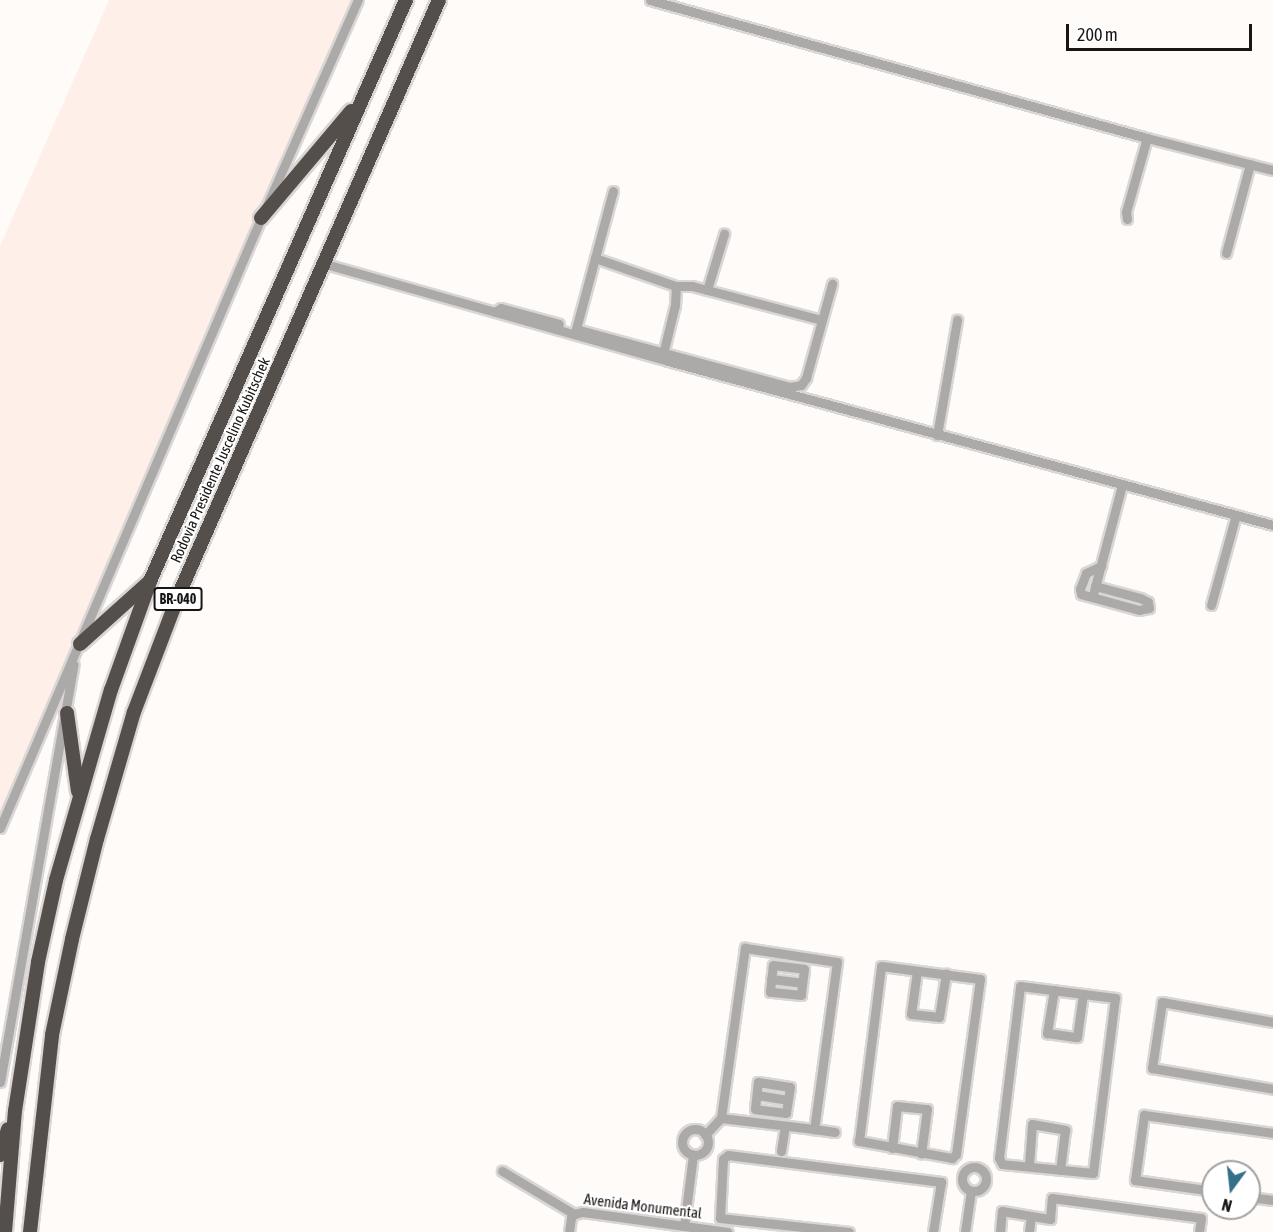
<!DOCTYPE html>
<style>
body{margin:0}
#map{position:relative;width:1273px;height:1232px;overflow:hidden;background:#fffbf9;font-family:"Asap Condensed",sans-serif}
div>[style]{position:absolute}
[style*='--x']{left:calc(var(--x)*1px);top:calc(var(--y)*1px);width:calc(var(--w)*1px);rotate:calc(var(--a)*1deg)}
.built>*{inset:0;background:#feefe8}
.roads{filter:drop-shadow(2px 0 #dad6d5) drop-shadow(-2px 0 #dad6d5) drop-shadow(0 2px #dad6d5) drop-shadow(0 -2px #dad6d5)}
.minor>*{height:9px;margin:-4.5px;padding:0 4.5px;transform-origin:4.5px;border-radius:4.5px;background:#acaaa8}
.minor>.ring{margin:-4.5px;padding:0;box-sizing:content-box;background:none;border:9px solid #acaaa8;border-radius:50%}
.highway>*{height:14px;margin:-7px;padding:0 7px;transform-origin:7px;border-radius:7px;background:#554f4c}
span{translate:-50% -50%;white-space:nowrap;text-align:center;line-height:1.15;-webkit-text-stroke:4.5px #fff;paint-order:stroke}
.shield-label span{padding:2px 4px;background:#fff;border:2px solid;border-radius:4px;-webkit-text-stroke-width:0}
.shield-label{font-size:14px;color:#181615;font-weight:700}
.street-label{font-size:15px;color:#181615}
.north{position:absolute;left:1201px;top:1160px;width:60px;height:60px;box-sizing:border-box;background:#fff;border:2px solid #a3a2a1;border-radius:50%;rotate:195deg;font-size:16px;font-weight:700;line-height:24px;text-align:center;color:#181615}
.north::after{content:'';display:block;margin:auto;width:21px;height:27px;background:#357089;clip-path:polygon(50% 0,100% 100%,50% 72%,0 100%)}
.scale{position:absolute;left:1066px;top:24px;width:186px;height:27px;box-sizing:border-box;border:3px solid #181615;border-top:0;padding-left:8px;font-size:18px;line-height:21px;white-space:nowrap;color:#181615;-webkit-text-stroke:4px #fff;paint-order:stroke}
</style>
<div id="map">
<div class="built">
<i style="clip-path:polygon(109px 0,364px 0,0 831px,0 246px)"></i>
</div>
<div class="roads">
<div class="minor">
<i style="--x:650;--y:0;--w:516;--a:15.52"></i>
<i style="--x:1147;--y:138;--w:130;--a:14.3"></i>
<i style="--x:613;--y:191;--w:69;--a:105"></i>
<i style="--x:595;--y:258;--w:86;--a:19.1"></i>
<i style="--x:676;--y:286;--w:19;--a:93"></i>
<i style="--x:675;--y:305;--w:50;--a:103.8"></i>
<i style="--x:1127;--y:219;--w:7;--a:-98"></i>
<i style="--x:1126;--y:212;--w:77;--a:-74.2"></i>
<i style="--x:1226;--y:253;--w:92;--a:-74.9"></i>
<i style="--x:595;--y:258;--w:73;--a:105"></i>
<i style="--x:576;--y:329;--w:221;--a:15.2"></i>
<i style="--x:789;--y:387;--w:12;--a:-9"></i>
<i style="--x:801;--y:385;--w:9;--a:-54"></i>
<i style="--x:806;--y:378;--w:98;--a:-74.5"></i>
<i style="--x:322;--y:263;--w:360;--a:15.8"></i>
<i style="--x:668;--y:361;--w:627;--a:15.17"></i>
<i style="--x:676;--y:286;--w:16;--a:0"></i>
<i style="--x:692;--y:286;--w:134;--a:14.7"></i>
<i style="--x:707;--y:290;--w:59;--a:-73.1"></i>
<i style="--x:495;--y:312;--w:7;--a:-34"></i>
<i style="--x:501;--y:308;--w:60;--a:15.4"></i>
<i style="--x:937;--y:435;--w:117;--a:-80.1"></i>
<i style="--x:1095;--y:586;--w:47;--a:14.9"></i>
<i style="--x:1140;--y:598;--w:9;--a:27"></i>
<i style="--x:1148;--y:602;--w:6;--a:81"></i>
<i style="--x:1149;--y:608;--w:10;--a:169"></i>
<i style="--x:1139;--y:610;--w:60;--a:-164.6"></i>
<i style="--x:1081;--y:594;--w:5;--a:-101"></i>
<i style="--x:1080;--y:589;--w:17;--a:-69"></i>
<i style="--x:1086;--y:573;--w:17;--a:-25"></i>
<i style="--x:1094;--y:591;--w:110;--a:-75.2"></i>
<i style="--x:1211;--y:605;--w:93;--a:-74.5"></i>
<i style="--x:0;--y:828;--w:648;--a:-66.84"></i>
<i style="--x:255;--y:232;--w:254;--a:-66.1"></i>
<i style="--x:773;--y:965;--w:31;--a:7"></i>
<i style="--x:804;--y:969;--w:26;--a:97"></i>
<i style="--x:801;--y:995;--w:31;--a:-174"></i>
<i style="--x:770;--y:992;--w:27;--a:-84"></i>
<i style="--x:881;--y:966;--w:100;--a:7.5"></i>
<i style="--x:980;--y:979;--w:177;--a:97.8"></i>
<i style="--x:956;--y:1154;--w:6;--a:135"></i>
<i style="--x:952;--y:1158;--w:95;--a:-169.6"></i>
<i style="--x:859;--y:1141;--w:176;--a:-82.8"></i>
<i style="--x:917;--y:971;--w:43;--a:97.9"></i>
<i style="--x:911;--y:1014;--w:28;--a:6"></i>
<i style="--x:939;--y:1017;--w:44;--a:-80.8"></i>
<i style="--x:771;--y:979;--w:31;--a:7"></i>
<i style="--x:1020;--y:986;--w:96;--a:7.2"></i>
<i style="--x:1115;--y:998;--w:176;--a:97.2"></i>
<i style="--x:1093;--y:1173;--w:91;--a:-174.4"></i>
<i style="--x:1002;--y:1164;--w:7;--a:-117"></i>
<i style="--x:999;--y:1158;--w:173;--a:-83"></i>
<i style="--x:1054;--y:990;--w:44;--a:99.2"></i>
<i style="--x:1047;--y:1033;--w:30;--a:8"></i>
<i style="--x:1077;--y:1037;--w:43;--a:-82.1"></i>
<i style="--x:1273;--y:1022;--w:113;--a:-169.8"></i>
<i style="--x:1162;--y:1002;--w:67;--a:98.6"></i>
<i style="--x:1152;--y:1068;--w:123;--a:9.8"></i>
<i style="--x:0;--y:1082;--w:424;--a:-80"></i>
<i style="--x:758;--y:1082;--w:32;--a:9"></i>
<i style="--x:790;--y:1087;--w:26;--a:99"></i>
<i style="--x:786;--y:1113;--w:31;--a:-173"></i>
<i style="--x:755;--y:1109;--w:27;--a:-84"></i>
<i style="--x:757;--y:1095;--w:31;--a:9"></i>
<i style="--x:814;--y:1129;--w:21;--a:8"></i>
<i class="ring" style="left:682px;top:1129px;width:17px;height:17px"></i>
<i style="--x:705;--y:1135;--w:23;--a:-47"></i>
<i style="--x:721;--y:1118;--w:172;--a:-82"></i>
<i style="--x:745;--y:948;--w:93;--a:8.7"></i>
<i style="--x:837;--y:962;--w:169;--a:97.8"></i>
<i style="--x:814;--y:1129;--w:94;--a:-173.3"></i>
<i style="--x:892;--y:1148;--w:42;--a:-83.2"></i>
<i style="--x:897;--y:1106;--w:30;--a:6"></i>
<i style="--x:927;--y:1109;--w:45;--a:97.6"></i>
<i style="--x:781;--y:1151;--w:25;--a:-81"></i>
<i style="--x:1029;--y:1165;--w:41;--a:-85.8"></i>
<i style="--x:1032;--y:1124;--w:34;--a:10"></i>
<i style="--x:1065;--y:1130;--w:40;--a:97.1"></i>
<i class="ring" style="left:962px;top:1167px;width:15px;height:15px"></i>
<i style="--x:502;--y:1171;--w:84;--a:30.8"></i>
<i style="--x:1213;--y:1191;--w:79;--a:-172"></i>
<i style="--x:1135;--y:1180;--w:66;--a:-82.1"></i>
<i style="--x:1144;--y:1115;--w:130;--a:7.9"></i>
<i style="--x:1249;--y:1197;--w:24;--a:7"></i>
<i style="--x:684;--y:1226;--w:72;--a:-82.8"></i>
<i style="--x:569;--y:1232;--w:15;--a:-82"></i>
<i style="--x:571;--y:1217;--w:4;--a:-45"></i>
<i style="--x:574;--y:1214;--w:9;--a:-13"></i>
<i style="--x:583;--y:1212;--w:146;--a:7.9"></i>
<i style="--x:849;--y:1232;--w:130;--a:-173.8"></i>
<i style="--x:720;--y:1218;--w:59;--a:-87.1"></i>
<i style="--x:723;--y:1159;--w:6;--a:-39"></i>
<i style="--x:728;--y:1155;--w:215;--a:7.2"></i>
<i style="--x:941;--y:1182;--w:51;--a:99.1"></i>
<i style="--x:965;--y:1232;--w:41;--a:-81.7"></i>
<i style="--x:1000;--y:1232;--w:21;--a:-85"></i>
<i style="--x:1002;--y:1211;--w:49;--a:9.5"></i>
<i style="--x:1050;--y:1219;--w:21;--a:-85"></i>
<i style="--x:1052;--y:1198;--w:150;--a:7.6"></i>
<i style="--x:1201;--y:1218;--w:14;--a:98"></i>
<i style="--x:1029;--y:1232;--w:16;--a:-83"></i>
</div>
<div class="highway">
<i style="--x:261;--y:218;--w:140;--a:-49.9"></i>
<i style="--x:80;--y:644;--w:94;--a:-42"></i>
<i style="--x:67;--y:713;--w:79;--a:82"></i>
<i style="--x:0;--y:1155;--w:27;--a:-73"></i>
<i style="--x:5;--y:1232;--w:121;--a:-85.3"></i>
<i style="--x:15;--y:1111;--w:151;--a:-81.2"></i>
<i style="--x:38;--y:962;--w:84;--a:-77.6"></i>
<i style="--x:56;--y:880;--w:198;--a:-73.9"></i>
<i style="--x:111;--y:690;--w:118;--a:-70.2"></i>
<i style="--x:151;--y:579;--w:633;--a:-66.23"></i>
<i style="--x:30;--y:1232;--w:198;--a:-83.6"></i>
<i style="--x:52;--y:1035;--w:98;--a:-78.2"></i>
<i style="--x:72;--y:939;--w:103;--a:-76"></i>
<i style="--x:97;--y:839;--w:132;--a:-73.8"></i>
<i style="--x:134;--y:712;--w:126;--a:-69.1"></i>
<i style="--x:179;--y:594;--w:648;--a:-66.36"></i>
</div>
</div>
<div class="shield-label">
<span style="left:178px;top:599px">BR-040</span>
</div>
<div class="street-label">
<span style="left:220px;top:460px;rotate:-66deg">Rodovia Presidente Juscelino Kubitschek</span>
<span style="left:643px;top:1206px;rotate:7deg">Avenida Monumental</span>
</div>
<div class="north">N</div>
<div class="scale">200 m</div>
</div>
